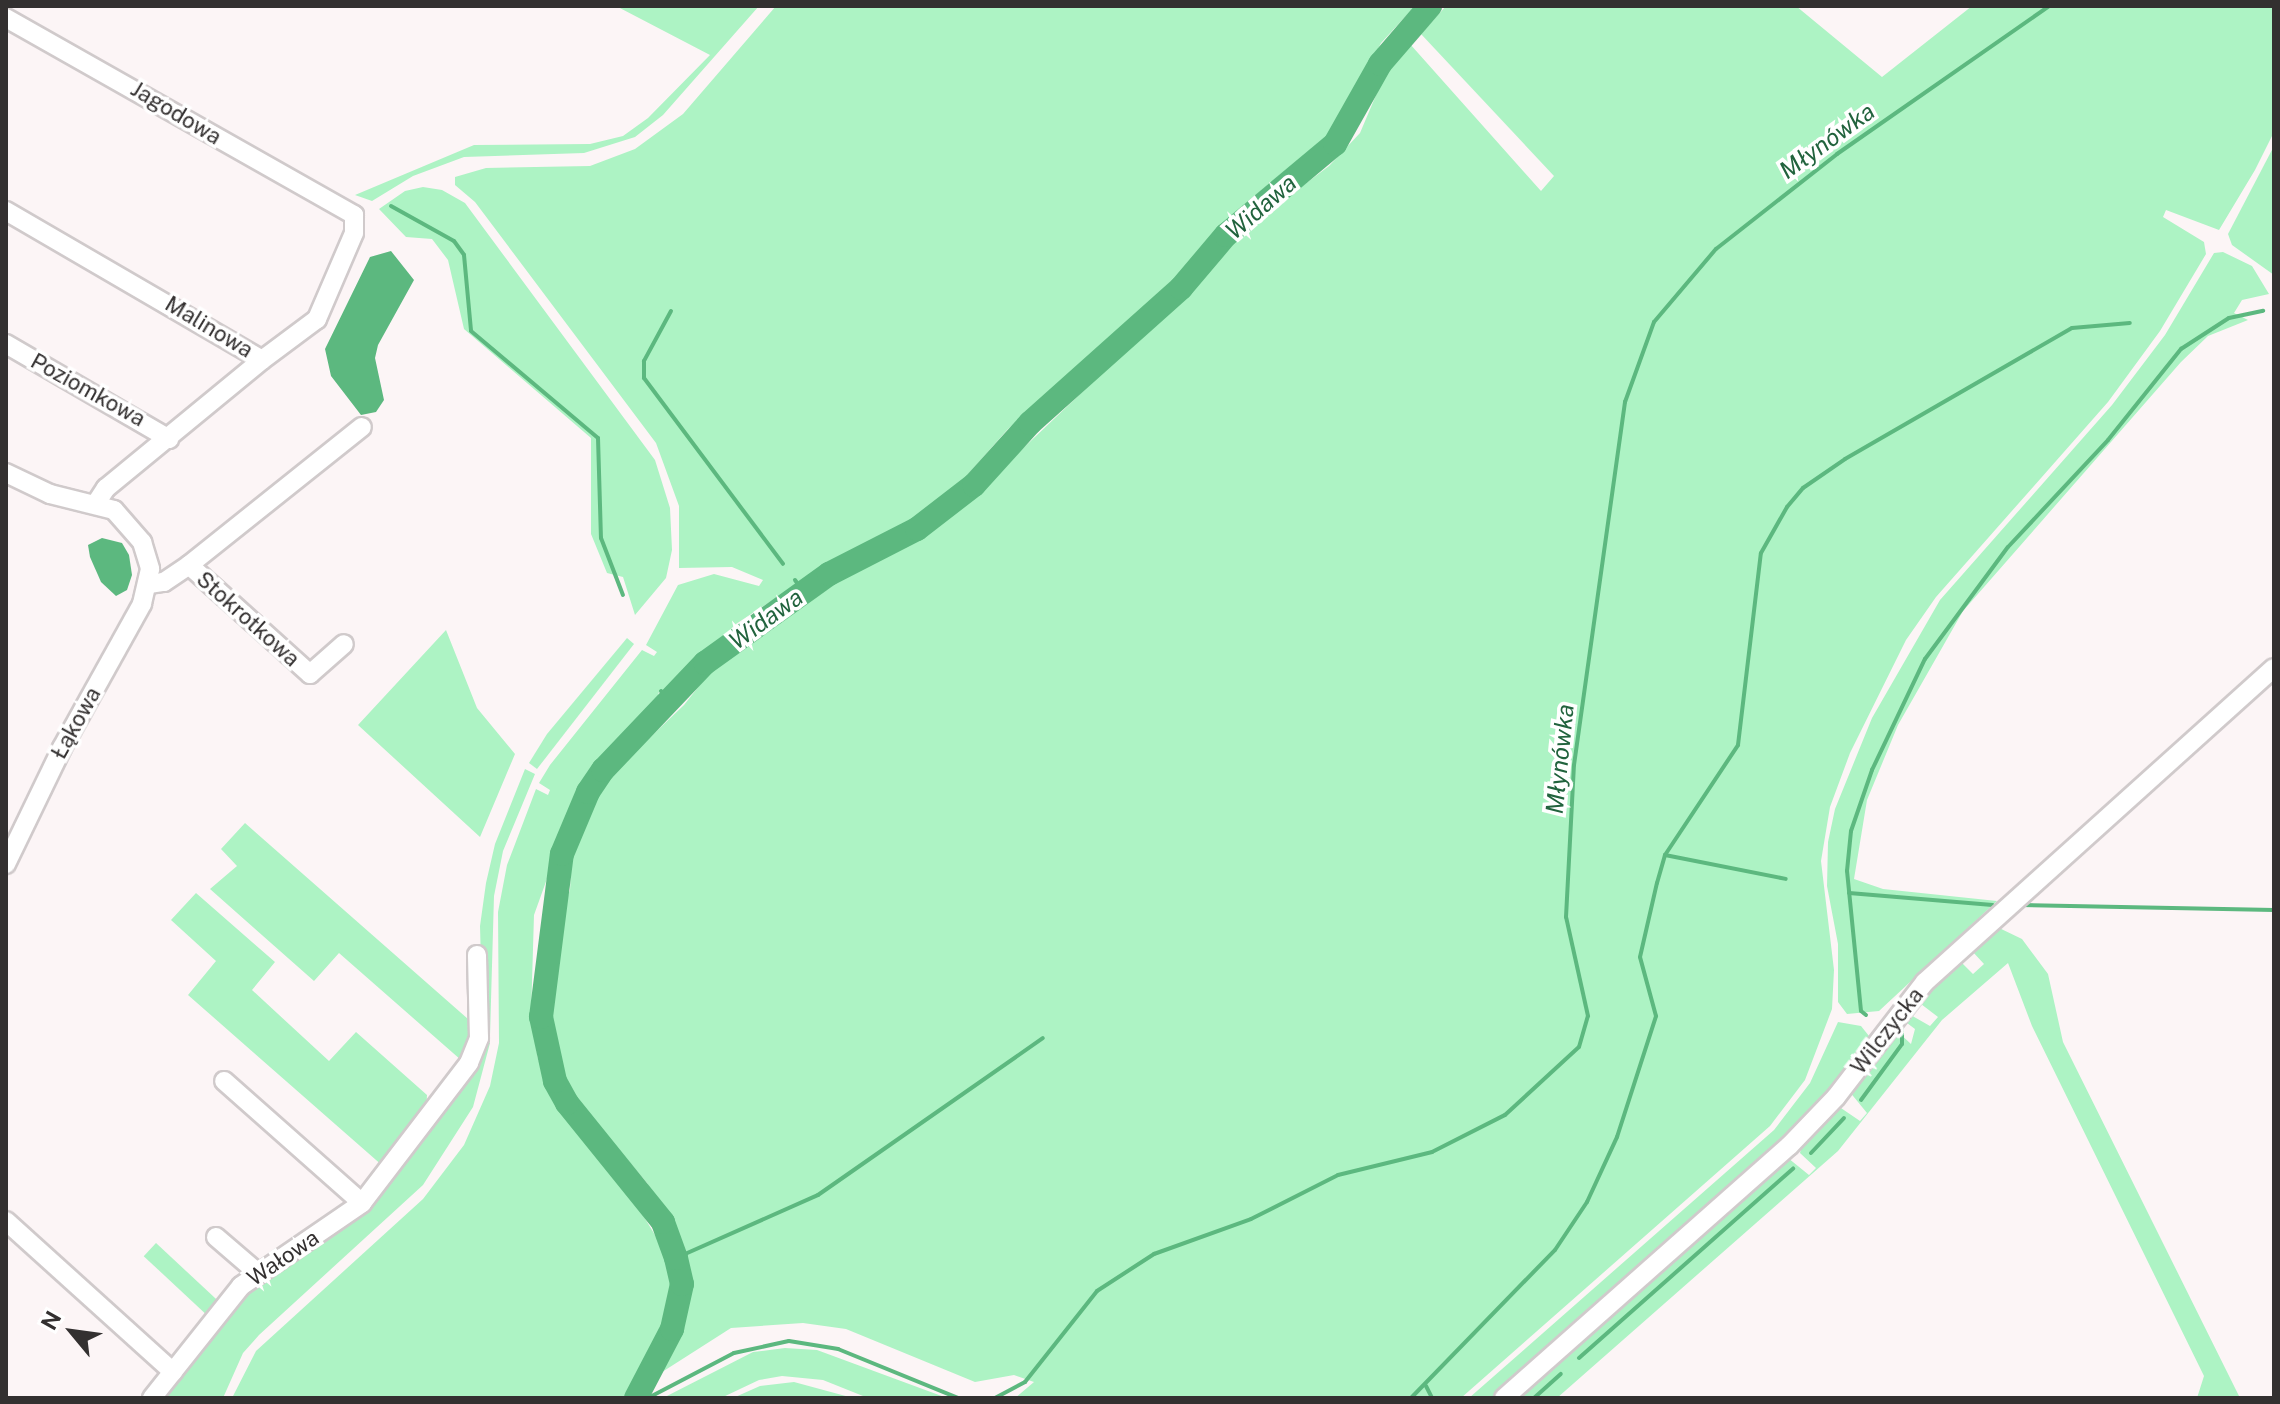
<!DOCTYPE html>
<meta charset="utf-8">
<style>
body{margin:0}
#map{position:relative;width:2280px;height:1404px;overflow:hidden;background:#fcf5f6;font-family:"Public Sans",sans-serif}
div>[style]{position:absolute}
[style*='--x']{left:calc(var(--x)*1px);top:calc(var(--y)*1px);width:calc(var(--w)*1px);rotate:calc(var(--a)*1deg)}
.green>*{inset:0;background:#adf3c4;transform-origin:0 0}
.water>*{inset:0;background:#5cb87f}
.stream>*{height:4px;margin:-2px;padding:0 2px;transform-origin:2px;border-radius:2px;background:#5cb87f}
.river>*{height:24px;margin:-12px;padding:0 12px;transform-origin:12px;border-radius:12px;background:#5cb87f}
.roads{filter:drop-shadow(2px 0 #d0cacb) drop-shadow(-2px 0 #d0cacb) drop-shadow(0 2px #d0cacb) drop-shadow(0 -2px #d0cacb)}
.minor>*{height:18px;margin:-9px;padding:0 9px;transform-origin:9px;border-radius:9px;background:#fff}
span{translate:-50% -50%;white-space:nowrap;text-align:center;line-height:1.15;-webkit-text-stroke:7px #fff;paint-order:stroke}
.street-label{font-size:22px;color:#333030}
.water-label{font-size:24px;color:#21633d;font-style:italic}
.frame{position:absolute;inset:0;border:8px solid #333030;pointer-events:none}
.north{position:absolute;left:32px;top:1292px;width:80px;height:80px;-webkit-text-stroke:6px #fff;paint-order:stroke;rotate:299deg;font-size:22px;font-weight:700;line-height:32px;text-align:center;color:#333030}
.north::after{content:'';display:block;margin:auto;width:28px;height:36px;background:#333030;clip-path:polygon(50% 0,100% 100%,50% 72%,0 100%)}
</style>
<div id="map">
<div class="green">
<i style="clip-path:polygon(616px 6px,759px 6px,663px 115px,635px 137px,584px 153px,464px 157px,413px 176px,372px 201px,355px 195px,474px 145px,590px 144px,623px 136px,648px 118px,710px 55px)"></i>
<i style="clip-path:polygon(776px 6px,1415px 6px,1381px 43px,1335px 130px,1240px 208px,1187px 267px,1008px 429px,962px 481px,899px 529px,809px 576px,736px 624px,666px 693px,659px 692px,654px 709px,600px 758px,581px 784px,534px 915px,531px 1016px,538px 1059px,562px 1113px,632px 1197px,661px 1245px,672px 1286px,668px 1315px,624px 1398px,232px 1398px,256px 1351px,423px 1199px,464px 1145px,490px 1086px,499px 1043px,498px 912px,507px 865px,536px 789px,548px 795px,550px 790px,539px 783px,550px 765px,642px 650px,654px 656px,657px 652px,646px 645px,678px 585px,714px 574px,759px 586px,763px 580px,732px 567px,679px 568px,679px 506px,656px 443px,475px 202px,455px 185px,455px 177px,486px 168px,590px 166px,635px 149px,683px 114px)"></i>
<i style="clip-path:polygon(1446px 6px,1796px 6px,1882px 77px,1972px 6px,2274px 6px,2274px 132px,2255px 170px,2219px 230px,2166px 210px,2163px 217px,2204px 242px,2206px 254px,2160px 331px,2108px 402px,1936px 597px,1906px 640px,1850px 753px,1830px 807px,1821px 861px,1834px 970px,1832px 1009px,1805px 1080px,1770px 1126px,1461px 1398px,1015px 1398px,1034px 1382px,1014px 1375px,975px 1382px,846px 1329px,803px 1323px,731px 1328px,659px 1374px,686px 1318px,691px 1289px,687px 1261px,647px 1183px,574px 1096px,556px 1059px,549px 1027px,556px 928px,570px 890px,572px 854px,598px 787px,684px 705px,711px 671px,849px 574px,937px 527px,995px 475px,1194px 286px,1247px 228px,1329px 166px,1360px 133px,1385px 74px,1410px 44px,1541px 191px,1554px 176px,1421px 34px)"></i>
<i style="clip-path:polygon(2274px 146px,2274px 275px,2232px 245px,2228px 234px)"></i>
<i style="clip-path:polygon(423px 187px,442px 190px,465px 203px,655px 460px,670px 508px,672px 550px,666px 578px,635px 615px,623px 577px,607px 573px,591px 534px,591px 438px,464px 329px,448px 260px,432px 239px,406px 237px,379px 209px,405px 191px)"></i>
<i style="clip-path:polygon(2223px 252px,2252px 266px,2269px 294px,2242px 300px,2234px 313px,2248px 320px,2208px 336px,2181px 362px,1963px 611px,1898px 725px,1867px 800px,1854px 879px,1883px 889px,1997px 901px,1879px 1011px,1847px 1014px,1838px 1002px,1838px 944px,1827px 886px,1828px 842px,1835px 809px,1872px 718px,1940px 600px,2112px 405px,2165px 335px,2214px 253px)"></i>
<i style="clip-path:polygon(446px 630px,477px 708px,515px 754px,480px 837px,358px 725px)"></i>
<i style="clip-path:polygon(627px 638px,634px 644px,537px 769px,529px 763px,547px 734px)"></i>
<i style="clip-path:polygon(525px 769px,535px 774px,503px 851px,494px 896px,490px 1036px,483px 1036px,480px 926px,486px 883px,495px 844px)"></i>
<i style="clip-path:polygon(245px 823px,468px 1019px,473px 1027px,461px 1060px,339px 953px,314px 981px,210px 889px,237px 866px,221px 849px)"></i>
<i style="clip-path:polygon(196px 893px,275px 962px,252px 990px,329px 1061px,356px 1032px,427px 1095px,426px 1115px,384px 1167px,188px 995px,216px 961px,171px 920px)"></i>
<i style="clip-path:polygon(1995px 926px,2022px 939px,2048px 974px,2063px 1042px,2240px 1398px,2197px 1398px,2204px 1376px,2032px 1026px,2008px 963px,1942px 1020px,1838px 1151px,1557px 1398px,1516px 1398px,1788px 1158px,1809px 1175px,1816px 1168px,1800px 1153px,1802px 1145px,1838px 1106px,1860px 1121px,1867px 1113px,1849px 1091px,1896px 1030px,1911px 1044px,1915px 1029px,1903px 1020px,1909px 1014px,1930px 1026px,1938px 1017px,1921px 1004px,1922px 997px,1952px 968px,1962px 963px,1973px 974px,1984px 964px,1972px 951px)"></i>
<i style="clip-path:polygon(1838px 1022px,1861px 1026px,1869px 1036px,1835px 1087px,1808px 1116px,1493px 1398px,1469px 1398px,1774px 1130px,1810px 1083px)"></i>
<i style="clip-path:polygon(483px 1042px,490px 1043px,473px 1107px,423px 1185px,259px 1335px,243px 1353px,223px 1398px,159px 1398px,233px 1305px,419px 1143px,476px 1068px)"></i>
<i style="left:156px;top:1243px;width:91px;height:18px;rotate:43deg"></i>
<i style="clip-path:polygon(785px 1348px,817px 1350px,947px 1398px,868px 1398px,823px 1380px,782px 1376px,759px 1380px,721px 1398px,663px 1398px,753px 1352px)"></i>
<i style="clip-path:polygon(794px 1382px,853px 1398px,733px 1398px,760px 1386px)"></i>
</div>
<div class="water">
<i style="clip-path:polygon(391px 251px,414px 280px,378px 345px,375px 358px,384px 400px,376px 412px,361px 415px,331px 376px,325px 349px,370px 257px)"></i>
<i style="clip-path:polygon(102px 538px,122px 543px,129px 555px,132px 575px,127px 590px,116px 596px,101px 582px,90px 557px,88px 545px)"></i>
</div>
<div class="stream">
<i style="--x:391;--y:206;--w:72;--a:29.1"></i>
<i style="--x:454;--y:241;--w:17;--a:54"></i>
<i style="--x:464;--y:255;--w:76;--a:84.7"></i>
<i style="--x:471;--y:331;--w:166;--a:40.1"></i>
<i style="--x:598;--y:438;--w:100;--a:88.3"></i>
<i style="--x:601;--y:538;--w:61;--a:68.9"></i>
<i style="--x:671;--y:311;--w:57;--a:118.4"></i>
<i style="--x:644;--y:361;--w:17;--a:90"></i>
<i style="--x:644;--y:378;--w:232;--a:53.2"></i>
<i style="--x:795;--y:580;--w:16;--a:55"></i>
<i style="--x:661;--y:691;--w:16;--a:63"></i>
<i style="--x:1665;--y:855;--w:123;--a:11.2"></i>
<i style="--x:1849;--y:893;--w:144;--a:4.8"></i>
<i style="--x:2020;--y:905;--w:254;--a:1.1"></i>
<i style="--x:1866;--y:1015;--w:6;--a:-141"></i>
<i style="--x:1861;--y:1011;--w:141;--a:-95.7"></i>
<i style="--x:1847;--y:871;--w:40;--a:-84.3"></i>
<i style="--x:1851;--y:831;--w:65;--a:-71"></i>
<i style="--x:1872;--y:770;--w:123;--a:-64.5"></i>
<i style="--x:1925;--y:659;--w:139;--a:-53.5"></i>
<i style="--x:2008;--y:547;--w:146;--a:-46.9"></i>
<i style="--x:2108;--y:440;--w:117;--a:-51.3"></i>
<i style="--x:2181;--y:349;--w:57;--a:-32.9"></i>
<i style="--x:2229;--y:318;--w:35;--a:-12"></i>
<i style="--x:1861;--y:1100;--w:69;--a:-53.8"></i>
<i style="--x:1902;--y:1044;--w:16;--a:-90"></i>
<i style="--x:1811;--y:1153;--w:48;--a:-46.7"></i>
<i style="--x:676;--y:1258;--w:155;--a:-23.9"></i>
<i style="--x:818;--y:1195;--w:274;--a:-34.9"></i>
<i style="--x:1579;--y:1358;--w:286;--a:-41.5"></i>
<i style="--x:1426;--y:1386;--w:13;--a:63"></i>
<i style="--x:648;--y:1398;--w:97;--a:-27.6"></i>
<i style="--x:734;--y:1353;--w:56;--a:-12.3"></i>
<i style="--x:789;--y:1341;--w:50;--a:9.3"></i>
<i style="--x:838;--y:1349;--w:130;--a:22.2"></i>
<i style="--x:995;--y:1398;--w:34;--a:-28"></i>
<i style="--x:1025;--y:1382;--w:116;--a:-51.6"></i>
<i style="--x:1097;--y:1291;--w:68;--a:-33"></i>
<i style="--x:1154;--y:1254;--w:103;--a:-19.8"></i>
<i style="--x:1251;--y:1219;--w:97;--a:-26.8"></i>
<i style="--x:1338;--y:1175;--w:97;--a:-13.7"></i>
<i style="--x:1432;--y:1152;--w:82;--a:-26.9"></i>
<i style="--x:1505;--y:1115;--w:100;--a:-42.6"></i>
<i style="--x:1579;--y:1047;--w:32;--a:-74"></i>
<i style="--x:1588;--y:1016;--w:101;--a:-102.5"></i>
<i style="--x:1566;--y:917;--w:152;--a:-87"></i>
<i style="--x:1574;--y:765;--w:367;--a:-82"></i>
<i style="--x:1625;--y:402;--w:85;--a:-70.1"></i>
<i style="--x:1654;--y:322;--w:96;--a:-49.7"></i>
<i style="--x:1716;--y:249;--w:154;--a:-38.1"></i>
<i style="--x:1837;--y:154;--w:259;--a:-34.9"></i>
<i style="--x:1411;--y:1398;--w:206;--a:-45.8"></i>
<i style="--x:1555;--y:1250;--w:58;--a:-56.3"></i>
<i style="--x:1587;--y:1202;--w:72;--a:-65.2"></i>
<i style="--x:1617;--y:1137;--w:127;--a:-72.1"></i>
<i style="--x:1656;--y:1016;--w:61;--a:-105.2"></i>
<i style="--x:1640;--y:957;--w:76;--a:-77.1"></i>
<i style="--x:1657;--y:883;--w:29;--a:-74"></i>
<i style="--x:1665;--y:855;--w:132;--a:-56.4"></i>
<i style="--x:1738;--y:745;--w:193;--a:-83.2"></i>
<i style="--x:1761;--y:553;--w:53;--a:-60.5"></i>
<i style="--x:1787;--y:507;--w:25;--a:-50"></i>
<i style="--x:1803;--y:488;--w:51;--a:-34.6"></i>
<i style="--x:1845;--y:459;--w:262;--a:-30"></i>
<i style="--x:2072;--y:328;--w:58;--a:-4.9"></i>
<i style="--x:1534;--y:1398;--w:36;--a:-42"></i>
</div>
<div class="river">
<i style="--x:636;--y:1398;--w:78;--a:-62.4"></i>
<i style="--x:672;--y:1329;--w:46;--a:-77.5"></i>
<i style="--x:682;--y:1284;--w:27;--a:-103"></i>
<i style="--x:676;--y:1258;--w:38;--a:-110"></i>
<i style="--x:663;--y:1222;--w:153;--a:-128.9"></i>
<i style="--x:567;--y:1103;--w:25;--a:-119"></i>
<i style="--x:555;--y:1081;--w:66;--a:-102.3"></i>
<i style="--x:541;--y:1017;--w:164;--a:-82.7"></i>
<i style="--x:562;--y:854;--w:67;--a:-67.2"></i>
<i style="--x:588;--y:792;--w:27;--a:-56"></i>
<i style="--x:603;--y:770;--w:148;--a:-46.4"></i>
<i style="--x:705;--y:663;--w:153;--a:-35.7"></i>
<i style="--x:829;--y:574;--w:99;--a:-27.1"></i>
<i style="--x:917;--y:529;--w:72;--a:-37.7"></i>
<i style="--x:974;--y:485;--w:84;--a:-47.9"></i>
<i style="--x:1030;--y:423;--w:203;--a:-41.8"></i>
<i style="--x:1181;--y:288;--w:70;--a:-49.7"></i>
<i style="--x:1226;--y:235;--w:142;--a:-39.9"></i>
<i style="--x:1335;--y:144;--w:92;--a:-60.6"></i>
<i style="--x:1380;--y:64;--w:77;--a:-49.2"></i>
</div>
<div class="roads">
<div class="minor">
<i style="--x:6;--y:18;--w:400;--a:29.5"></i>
<i style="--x:354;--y:215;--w:18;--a:90"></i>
<i style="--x:354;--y:233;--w:94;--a:113.3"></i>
<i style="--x:317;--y:319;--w:69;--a:143.3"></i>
<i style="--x:6;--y:211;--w:296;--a:30.2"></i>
<i style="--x:262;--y:360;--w:202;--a:140.6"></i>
<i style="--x:106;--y:488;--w:17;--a:123"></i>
<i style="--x:6;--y:344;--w:189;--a:30.2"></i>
<i style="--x:6;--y:473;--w:49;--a:25.5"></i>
<i style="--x:50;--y:494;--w:66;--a:14"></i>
<i style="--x:114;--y:510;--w:43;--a:48.8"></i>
<i style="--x:142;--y:542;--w:28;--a:73"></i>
<i style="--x:150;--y:569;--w:36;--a:103"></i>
<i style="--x:142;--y:604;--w:165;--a:119.1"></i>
<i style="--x:62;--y:748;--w:129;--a:115.8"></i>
<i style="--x:189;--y:565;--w:163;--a:42"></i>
<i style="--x:310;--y:674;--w:45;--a:-41.4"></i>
<i style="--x:149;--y:584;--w:15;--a:-8"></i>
<i style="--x:164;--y:582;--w:30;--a:-34"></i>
<i style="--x:189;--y:565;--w:221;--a:-38.6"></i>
<i style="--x:362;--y:1203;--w:176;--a:-52.6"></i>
<i style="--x:469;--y:1063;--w:27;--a:-68"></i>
<i style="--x:479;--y:1038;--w:83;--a:-91.4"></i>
<i style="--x:6;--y:1221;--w:225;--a:42.1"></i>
<i style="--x:216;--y:1237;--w:55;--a:40.6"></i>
<i style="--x:152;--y:1398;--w:143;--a:-51.5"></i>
<i style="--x:241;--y:1286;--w:147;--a:-34.4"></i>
<i style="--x:362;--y:1203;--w:184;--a:-138.5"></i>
<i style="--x:1504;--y:1398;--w:380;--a:-41.5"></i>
<i style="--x:1789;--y:1146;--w:68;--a:-46.2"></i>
<i style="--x:1836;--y:1097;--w:145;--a:-52.3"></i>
<i style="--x:1925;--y:982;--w:469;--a:-42"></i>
</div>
</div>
<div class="street-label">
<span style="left:176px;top:113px;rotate:31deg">Jagodowa</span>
<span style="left:209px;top:327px;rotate:31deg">Malinowa</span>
<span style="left:88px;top:390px;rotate:29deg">Poziomkowa</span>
<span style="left:248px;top:619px;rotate:42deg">Stokrotkowa</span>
<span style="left:76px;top:723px;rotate:-61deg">Łąkowa</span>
<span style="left:1887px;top:1031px;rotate:-52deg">Wilczycka</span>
<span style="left:283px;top:1258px;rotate:-34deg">Wałowa</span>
</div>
<div class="water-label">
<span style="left:1827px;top:141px;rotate:-36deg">Młynówka</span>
<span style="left:1261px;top:207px;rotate:-41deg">Widawa</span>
<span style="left:766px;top:619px;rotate:-36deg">Widawa</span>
<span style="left:1560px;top:759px;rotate:-84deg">Młynówka</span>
</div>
<div class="frame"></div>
<div class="north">N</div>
</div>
